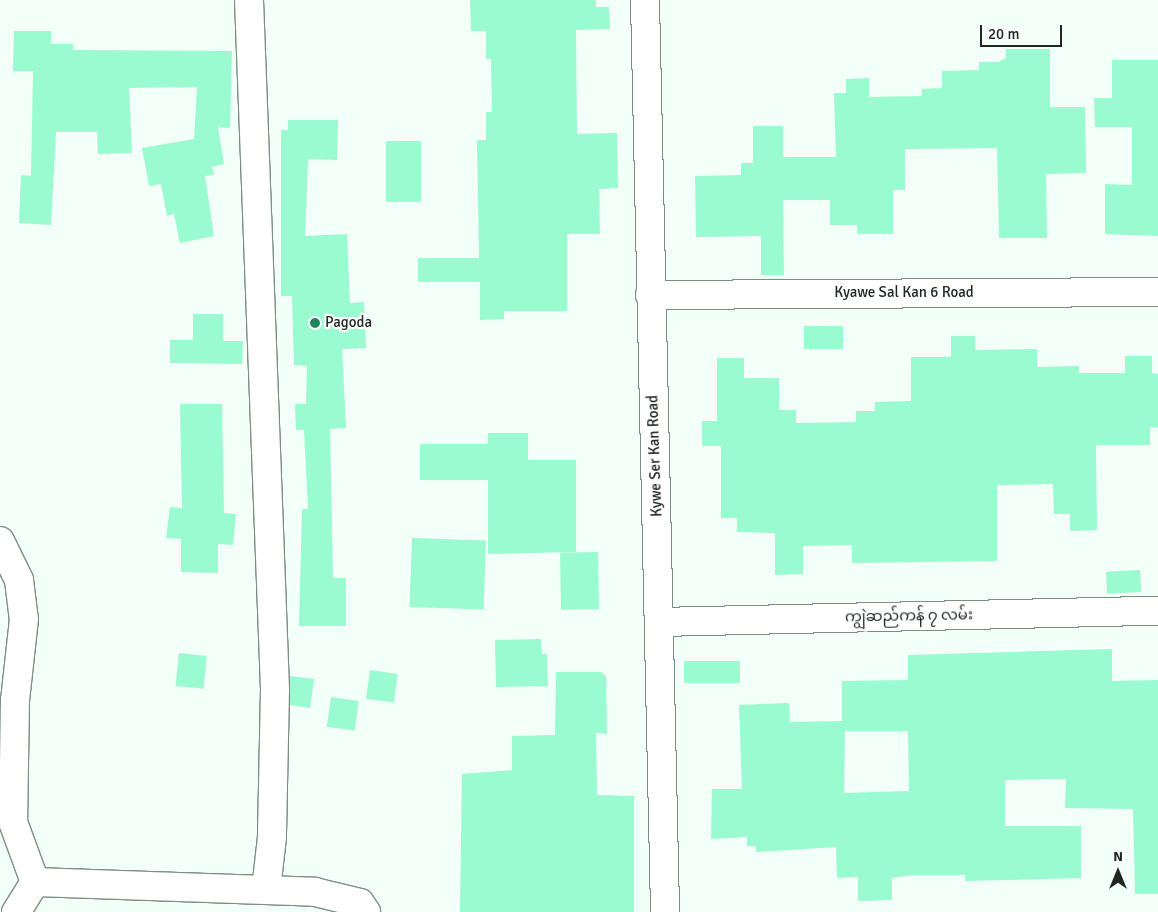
<!DOCTYPE html>
<meta charset="utf-8">
<style>
body{margin:0}
#map{position:relative;width:1158px;height:912px;overflow:hidden;background:#f3fff9;font-family:Signika,"Noto Sans Myanmar",sans-serif}
div>[style]{position:absolute}
[style*='--x']{left:calc(var(--x)*1px);top:calc(var(--y)*1px);width:calc(var(--w)*1px);rotate:calc(var(--a)*1deg)}
.building>*{inset:0;background:#99fbcf;transform-origin:0 0}
.roads{filter:drop-shadow(1px 0 #7b8e84) drop-shadow(-1px 0 #7b8e84) drop-shadow(0 1px #7b8e84) drop-shadow(0 -1px #7b8e84)}
.minor>*{height:28px;margin:-14px;padding:0 14px;transform-origin:14px;border-radius:14px;background:#fff}
.dots>*{width:14px;height:14px;translate:-50% -50%;box-sizing:border-box;border:2px solid #fff;border-radius:50%}
span{translate:-50% -50%;white-space:nowrap;text-align:center;line-height:1.15;-webkit-text-stroke:4.5px #fff;paint-order:stroke}
.street-label{font-size:15px;color:#202723}
.poi-label{font-size:15px;color:#202723}
.left{translate:0 -50%;text-align:left}
.north{position:absolute;left:1093px;top:847px;width:50px;height:50px;-webkit-text-stroke:4px #fff;paint-order:stroke;rotate:0deg;font-size:14px;font-weight:700;line-height:20px;text-align:center;color:#202723}
.north::after{content:'';display:block;margin:auto;width:18px;height:22px;background:#202723;clip-path:polygon(50% 0,100% 100%,50% 72%,0 100%)}
.scale{position:absolute;left:980px;top:25px;width:82px;height:22px;box-sizing:border-box;border:2px solid #202723;border-top:0;padding-left:6px;font-size:15px;line-height:18px;white-space:nowrap;color:#202723;-webkit-text-stroke:4px #fff;paint-order:stroke}
</style>
<div id="map">
<div class="building">
<i style="clip-path:polygon(470px 0,596px 0,596px 7px,609px 7px,610px 29px,576px 30px,577px 134px,617px 133px,618px 188px,599px 189px,600px 234px,567px 234px,567px 311px,504px 311px,504px 319px,480px 320px,480px 282px,418px 282px,418px 258px,479px 258px,477px 140px,486px 140px,486px 112px,492px 112px,491px 59px,486px 59px,486px 31px,471px 31px)"></i>
<i style="clip-path:polygon(14px 31px,51px 31px,51px 44px,73px 44px,73px 50px,232px 51px,230px 128px,218px 127px,224px 164px,212px 167px,214px 175px,205px 176px,214px 236px,180px 243px,174px 214px,167px 216px,161px 184px,149px 186px,142px 148px,194px 139px,197px 87px,129px 88px,132px 153px,98px 154px,97px 132px,56px 132px,51px 225px,19px 223px,21px 175px,31px 176px,33px 71px,13px 71px)"></i>
<i style="clip-path:polygon(1006px 49px,1050px 49px,1050px 107px,1085px 107px,1086px 173px,1046px 174px,1047px 238px,999px 238px,997px 148px,905px 149px,905px 190px,893px 190px,893px 234px,857px 234px,857px 225px,830px 225px,830px 200px,783px 200px,784px 275px,761px 275px,761px 236px,696px 237px,695px 176px,741px 175px,741px 163px,753px 163px,753px 126px,783px 126px,783px 157px,836px 157px,834px 93px,846px 93px,846px 79px,869px 78px,869px 97px,922px 96px,922px 89px,942px 88px,942px 71px,979px 70px,979px 62px,998px 62px,1006px 58px)"></i>
<i style="clip-path:polygon(1112px 60px,1158px 60px,1158px 236px,1105px 234px,1105px 184px,1132px 185px,1132px 127px,1095px 127px,1094px 98px,1112px 98px)"></i>
<i style="clip-path:polygon(288px 120px,338px 120px,337px 160px,308px 159px,305px 236px,347px 234px,350px 303px,364px 302px,366px 348px,342px 349px,346px 428px,330px 429px,333px 578px,346px 578px,346px 626px,299px 626px,302px 509px,308px 509px,304px 430px,296px 430px,295px 404px,306px 404px,307px 366px,294px 365px,292px 296px,281px 296px,281px 130px,288px 130px)"></i>
<i style="left:386px;top:141px;width:35px;height:61px"></i>
<i style="clip-path:polygon(193px 314px,223px 314px,223px 341px,243px 341px,242px 364px,170px 363px,170px 340px,193px 340px)"></i>
<i style="left:804px;top:326px;width:39px;height:23px"></i>
<i style="clip-path:polygon(951px 336px,975px 336px,975px 350px,1037px 349px,1037px 367px,1079px 366px,1079px 373px,1125px 373px,1125px 356px,1152px 356px,1152px 373px,1158px 374px,1158px 427px,1150px 427px,1150px 445px,1096px 445px,1097px 530px,1070px 531px,1070px 514px,1054px 514px,1053px 484px,997px 485px,997px 561px,852px 563px,852px 545px,803px 546px,803px 574px,775px 575px,775px 533px,737px 532px,737px 518px,721px 518px,721px 446px,702px 446px,702px 421px,717px 421px,717px 358px,744px 358px,744px 378px,779px 378px,779px 410px,796px 410px,796px 423px,856px 422px,856px 411px,875px 411px,875px 402px,911px 401px,911px 357px,951px 357px)"></i>
<i style="clip-path:polygon(180px 404px,222px 404px,224px 513px,236px 514px,233px 545px,218px 544px,218px 573px,181px 572px,181px 539px,166px 538px,170px 507px,182px 508px)"></i>
<i style="clip-path:polygon(488px 433px,528px 433px,528px 460px,576px 460px,576px 552px,488px 554px,488px 480px,420px 480px,420px 444px,488px 444px)"></i>
<i style="left:412px;top:538px;width:74px;height:69px;rotate:2deg"></i>
<i style="left:598px;top:552px;width:57px;height:38px;rotate:89deg"></i>
<i style="left:1140px;top:570px;width:22px;height:34px;rotate:87deg"></i>
<i style="clip-path:polygon(541px 639px,542px 654px,547px 654px,548px 686px,496px 687px,495px 640px)"></i>
<i style="clip-path:polygon(evenodd,1112px 649px,1112px 681px,1158px 680px,1158px 894px,1135px 894px,1133px 809px,1065px 808px,1066px 779px,1005px 780px,1005px 826px,1081px 826px,1081px 878px,965px 881px,965px 875px,913px 875px,892px 878px,892px 900px,858px 901px,858px 877px,837px 878px,836px 847px,756px 852px,756px 846px,747px 846px,747px 837px,711px 839px,712px 789px,742px 789px,739px 705px,789px 703px,790px 722px,842px 721px,842px 681px,908px 680px,908px 655px,1112px 649px,845px 731px,908px 731px,909px 791px,844px 793px,845px 731px)"></i>
<i style="left:179px;top:653px;width:28px;height:33px;rotate:6deg"></i>
<i style="left:684px;top:661px;width:56px;height:22px"></i>
<i style="left:370px;top:670px;width:28px;height:29px;rotate:8deg"></i>
<i style="clip-path:polygon(556px 672px,601px 672px,606px 676px,607px 734px,596px 733px,597px 795px,634px 796px,634px 912px,460px 912px,462px 774px,512px 770px,512px 736px,555px 735px)"></i>
<i style="clip-path:polygon(290px 676px,314px 679px,310px 708px,290px 705px)"></i>
<i style="left:331px;top:697px;width:28px;height:30px;rotate:8deg"></i>
</div>
<div class="roads">
<div class="minor">
<i style="--x:249;--y:0;--w:690;--a:87.84"></i>
<i style="--x:275;--y:690;--w:147;--a:91.2"></i>
<i style="--x:272;--y:837;--w:53;--a:96.5"></i>
<i style="--x:645;--y:0;--w:912;--a:88.74"></i>
<i style="--x:650;--y:295;--w:508;--a:-0.34"></i>
<i style="--x:0;--y:541;--w:43;--a:64"></i>
<i style="--x:19;--y:580;--w:39;--a:83"></i>
<i style="--x:24;--y:619;--w:81;--a:96.3"></i>
<i style="--x:15;--y:700;--w:122;--a:90.9"></i>
<i style="--x:13;--y:822;--w:64;--a:69.9"></i>
<i style="--x:35;--y:882;--w:36;--a:122"></i>
<i style="--x:659;--y:622;--w:499;--a:-1.3"></i>
<i style="--x:35;--y:882;--w:280;--a:2"></i>
<i style="--x:315;--y:892;--w:46;--a:13.7"></i>
<i style="--x:360;--y:903;--w:11;--a:56"></i>
</div>
</div>
<div class="dots">
<i style="left:315px;top:323px;background:#1f8560"></i>
</div>
<div class="street-label">
<span style="left:904px;top:293px">Kyawe Sal Kan 6 Road</span>
<span style="left:655px;top:456px;rotate:-92deg">Kywe Ser Kan Road</span>
<span style="left:909px;top:616px;rotate:-1deg">ကျွဲဆည်ကန် ၇ လမ်း</span>
</div>
<div class="poi-label">
<span class="left" style="left:325px;top:323px">Pagoda</span>
</div>
<div class="north">N</div>
<div class="scale">20 m</div>
</div>
